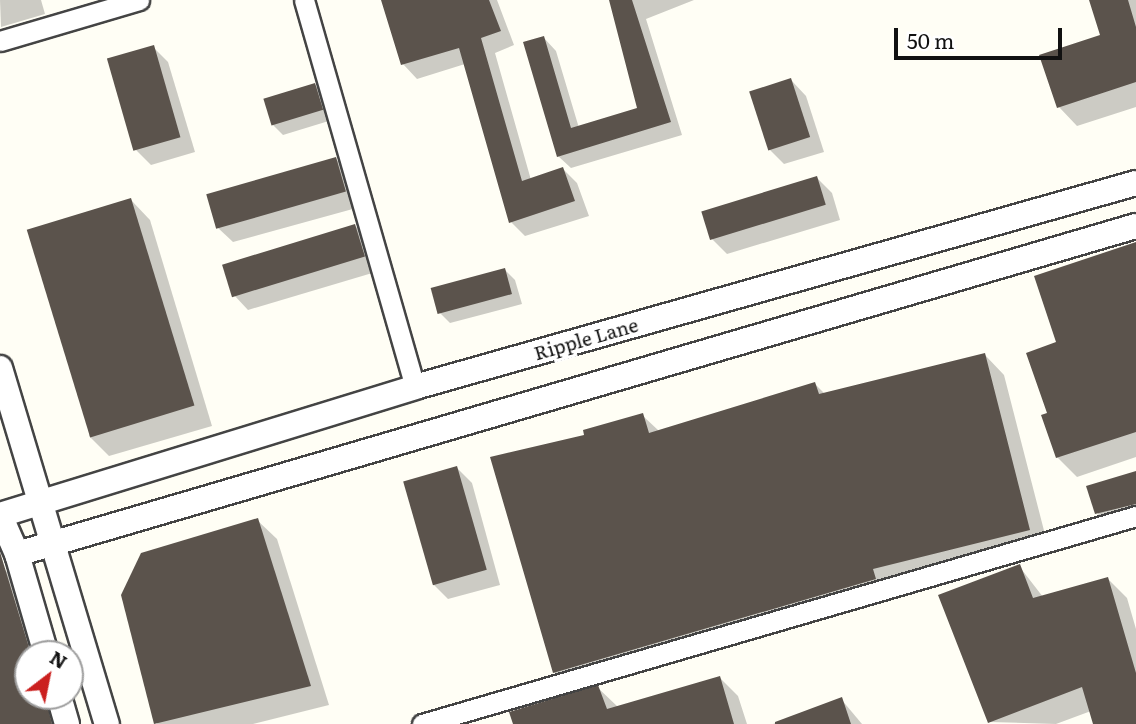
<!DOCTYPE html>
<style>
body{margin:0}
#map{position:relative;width:1136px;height:724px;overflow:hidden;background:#fffef5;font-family:Literata,serif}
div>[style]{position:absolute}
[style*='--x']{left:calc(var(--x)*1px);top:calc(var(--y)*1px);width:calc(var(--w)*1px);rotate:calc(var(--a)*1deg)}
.shadow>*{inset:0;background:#0003}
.building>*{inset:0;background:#5b534c;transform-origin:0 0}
.roads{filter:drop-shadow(2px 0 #444) drop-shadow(-2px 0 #444) drop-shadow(0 2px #444) drop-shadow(0 -2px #444)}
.minor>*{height:19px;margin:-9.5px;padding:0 9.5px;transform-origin:9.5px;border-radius:9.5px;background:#fff}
.tertiary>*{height:24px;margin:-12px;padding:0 12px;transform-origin:12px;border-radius:12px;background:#fff}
span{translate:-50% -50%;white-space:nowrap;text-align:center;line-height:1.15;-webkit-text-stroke:7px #fff;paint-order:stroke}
.street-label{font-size:19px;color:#111}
.north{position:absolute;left:14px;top:640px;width:70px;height:70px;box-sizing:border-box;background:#fff;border:2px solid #a0a0a0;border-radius:50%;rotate:32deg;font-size:19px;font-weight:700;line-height:28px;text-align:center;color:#111}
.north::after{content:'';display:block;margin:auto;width:24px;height:32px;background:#cb201f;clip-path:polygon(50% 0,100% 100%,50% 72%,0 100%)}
.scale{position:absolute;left:894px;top:28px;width:168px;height:32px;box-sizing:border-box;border:4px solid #111;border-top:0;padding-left:9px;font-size:21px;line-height:24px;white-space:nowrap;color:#111;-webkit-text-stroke:5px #fff;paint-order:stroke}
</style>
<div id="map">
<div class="shadow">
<i style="clip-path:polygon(0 0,41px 0,45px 14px,1px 27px)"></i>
<i style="clip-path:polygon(383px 0,497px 0,514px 45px,495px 53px,531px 180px,563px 169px,577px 183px,589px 216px,525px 236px,511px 222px,465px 64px,417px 79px,403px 64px)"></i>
<i style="clip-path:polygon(612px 0,694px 0,646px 19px,682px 135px,571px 168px,558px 156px,544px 38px,556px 51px,579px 128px,640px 109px)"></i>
<i style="clip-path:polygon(1091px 0,1136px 0,1136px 107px,1077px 126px,1059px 107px,1102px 36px)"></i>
<i style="clip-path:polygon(153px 47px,168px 62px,195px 152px,151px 165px,136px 150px)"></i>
<i style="clip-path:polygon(791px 80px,806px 96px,824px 152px,784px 164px,769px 149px)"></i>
<i style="clip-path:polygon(315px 85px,325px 95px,332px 120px,283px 135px,273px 125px)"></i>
<i style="clip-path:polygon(336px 159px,351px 174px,360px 207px,233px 242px,217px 227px)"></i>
<i style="clip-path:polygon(817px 178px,832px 193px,840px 220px,727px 254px,712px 239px)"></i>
<i style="clip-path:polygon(131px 200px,150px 220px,212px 426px,109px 456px,89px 436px)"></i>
<i style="clip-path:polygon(355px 226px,370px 241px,379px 271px,248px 310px,233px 294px)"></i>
<i style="clip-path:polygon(1136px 244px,1136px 457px,1077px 477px,1057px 457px,1049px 415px,1058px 343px)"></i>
<i style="clip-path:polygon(505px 270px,515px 280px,522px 304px,450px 323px,440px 313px)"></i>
<i style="clip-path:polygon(985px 355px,1004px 375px,1049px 550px,892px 589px,895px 598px,596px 686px,618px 707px,719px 677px,738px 696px,747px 724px,515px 724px,576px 694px,554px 672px,587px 436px,642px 415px,659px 431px,815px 384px,826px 395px)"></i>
<i style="clip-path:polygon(457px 468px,472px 483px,500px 585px,448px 599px,433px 584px)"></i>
<i style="clip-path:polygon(1136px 473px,1136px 523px,1113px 529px,1098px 514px,1088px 487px)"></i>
<i style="clip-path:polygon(257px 520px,277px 539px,329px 705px,253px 724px,157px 724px)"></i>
<i style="clip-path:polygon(1019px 566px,1043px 597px,1107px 578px,1127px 598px,1136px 629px,1136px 724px,1095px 724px,1091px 711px,1056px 724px,989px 722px)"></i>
<i style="clip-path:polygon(5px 570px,25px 589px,43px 654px,28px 654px,28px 696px,65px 696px,65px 724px,0 724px,0 571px)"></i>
<i style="clip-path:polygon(841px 699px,862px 724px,773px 724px)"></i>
</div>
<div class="building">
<i style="clip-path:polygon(381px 0,489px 0,501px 31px,481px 38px,522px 181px,563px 167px,575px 201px,509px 223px,459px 48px,401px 65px)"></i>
<i style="clip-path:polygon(609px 0,632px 0,671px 122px,557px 157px,523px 42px,544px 36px,571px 128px,637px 108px)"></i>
<i style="clip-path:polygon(1089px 0,1128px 0,1136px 27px,1136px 82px,1057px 108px,1039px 55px,1100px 35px)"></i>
<i style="left:154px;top:45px;width:96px;height:49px;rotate:74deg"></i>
<i style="left:791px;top:78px;width:62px;height:44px;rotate:72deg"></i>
<i style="left:315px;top:83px;width:28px;height:54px;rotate:73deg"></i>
<i style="left:336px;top:157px;width:36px;height:135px;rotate:74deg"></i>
<i style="left:817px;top:176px;width:30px;height:121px;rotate:73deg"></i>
<i style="left:131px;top:198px;width:217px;height:109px;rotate:73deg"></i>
<i style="left:355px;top:224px;width:34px;height:139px;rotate:73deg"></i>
<i style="clip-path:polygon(1136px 242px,1136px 432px,1056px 458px,1041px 415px,1047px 413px,1026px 353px,1056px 342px,1034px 276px)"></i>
<i style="left:505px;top:268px;width:27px;height:77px;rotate:75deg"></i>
<i style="clip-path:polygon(985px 353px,1030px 530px,873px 569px,876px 579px,553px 673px,490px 457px,584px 435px,583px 430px,643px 413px,649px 433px,815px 382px,819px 394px)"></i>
<i style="left:457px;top:466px;width:108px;height:56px;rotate:74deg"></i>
<i style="clip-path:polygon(1136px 471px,1136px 504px,1095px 514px,1086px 486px)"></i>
<i style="clip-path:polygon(258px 518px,311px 686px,154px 724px,121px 595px,141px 553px)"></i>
<i style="clip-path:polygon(0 552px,31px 654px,28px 696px,45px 696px,52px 724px,0 724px)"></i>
<i style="clip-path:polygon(1020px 564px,1033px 598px,1108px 577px,1136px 673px,1136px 724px,1093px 724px,1082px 687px,988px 723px,938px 595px)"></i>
<i style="clip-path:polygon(720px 676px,734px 724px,513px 724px,509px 712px,598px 685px,607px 709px)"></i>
<i style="clip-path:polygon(842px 697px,851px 724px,775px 724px,775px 722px)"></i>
</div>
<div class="roads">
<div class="minor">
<i style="--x:304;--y:0;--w:403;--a:74"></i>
<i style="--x:0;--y:41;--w:145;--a:-16.4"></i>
<i style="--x:422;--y:724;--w:744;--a:-16.24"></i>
</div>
<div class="tertiary">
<i style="--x:0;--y:368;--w:372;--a:73.3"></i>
<i style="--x:0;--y:515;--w:434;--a:-17.1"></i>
<i style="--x:415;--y:387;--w:749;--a:-15.8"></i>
<i style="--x:0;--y:515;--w:43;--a:66.4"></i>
<i style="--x:17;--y:554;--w:104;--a:73.8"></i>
<i style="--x:17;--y:554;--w:1166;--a:-16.34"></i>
<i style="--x:59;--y:696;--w:29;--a:74"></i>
</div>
</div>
<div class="street-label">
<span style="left:586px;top:339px;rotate:-16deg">Ripple Lane</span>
</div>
<div class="north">N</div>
<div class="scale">50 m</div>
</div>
